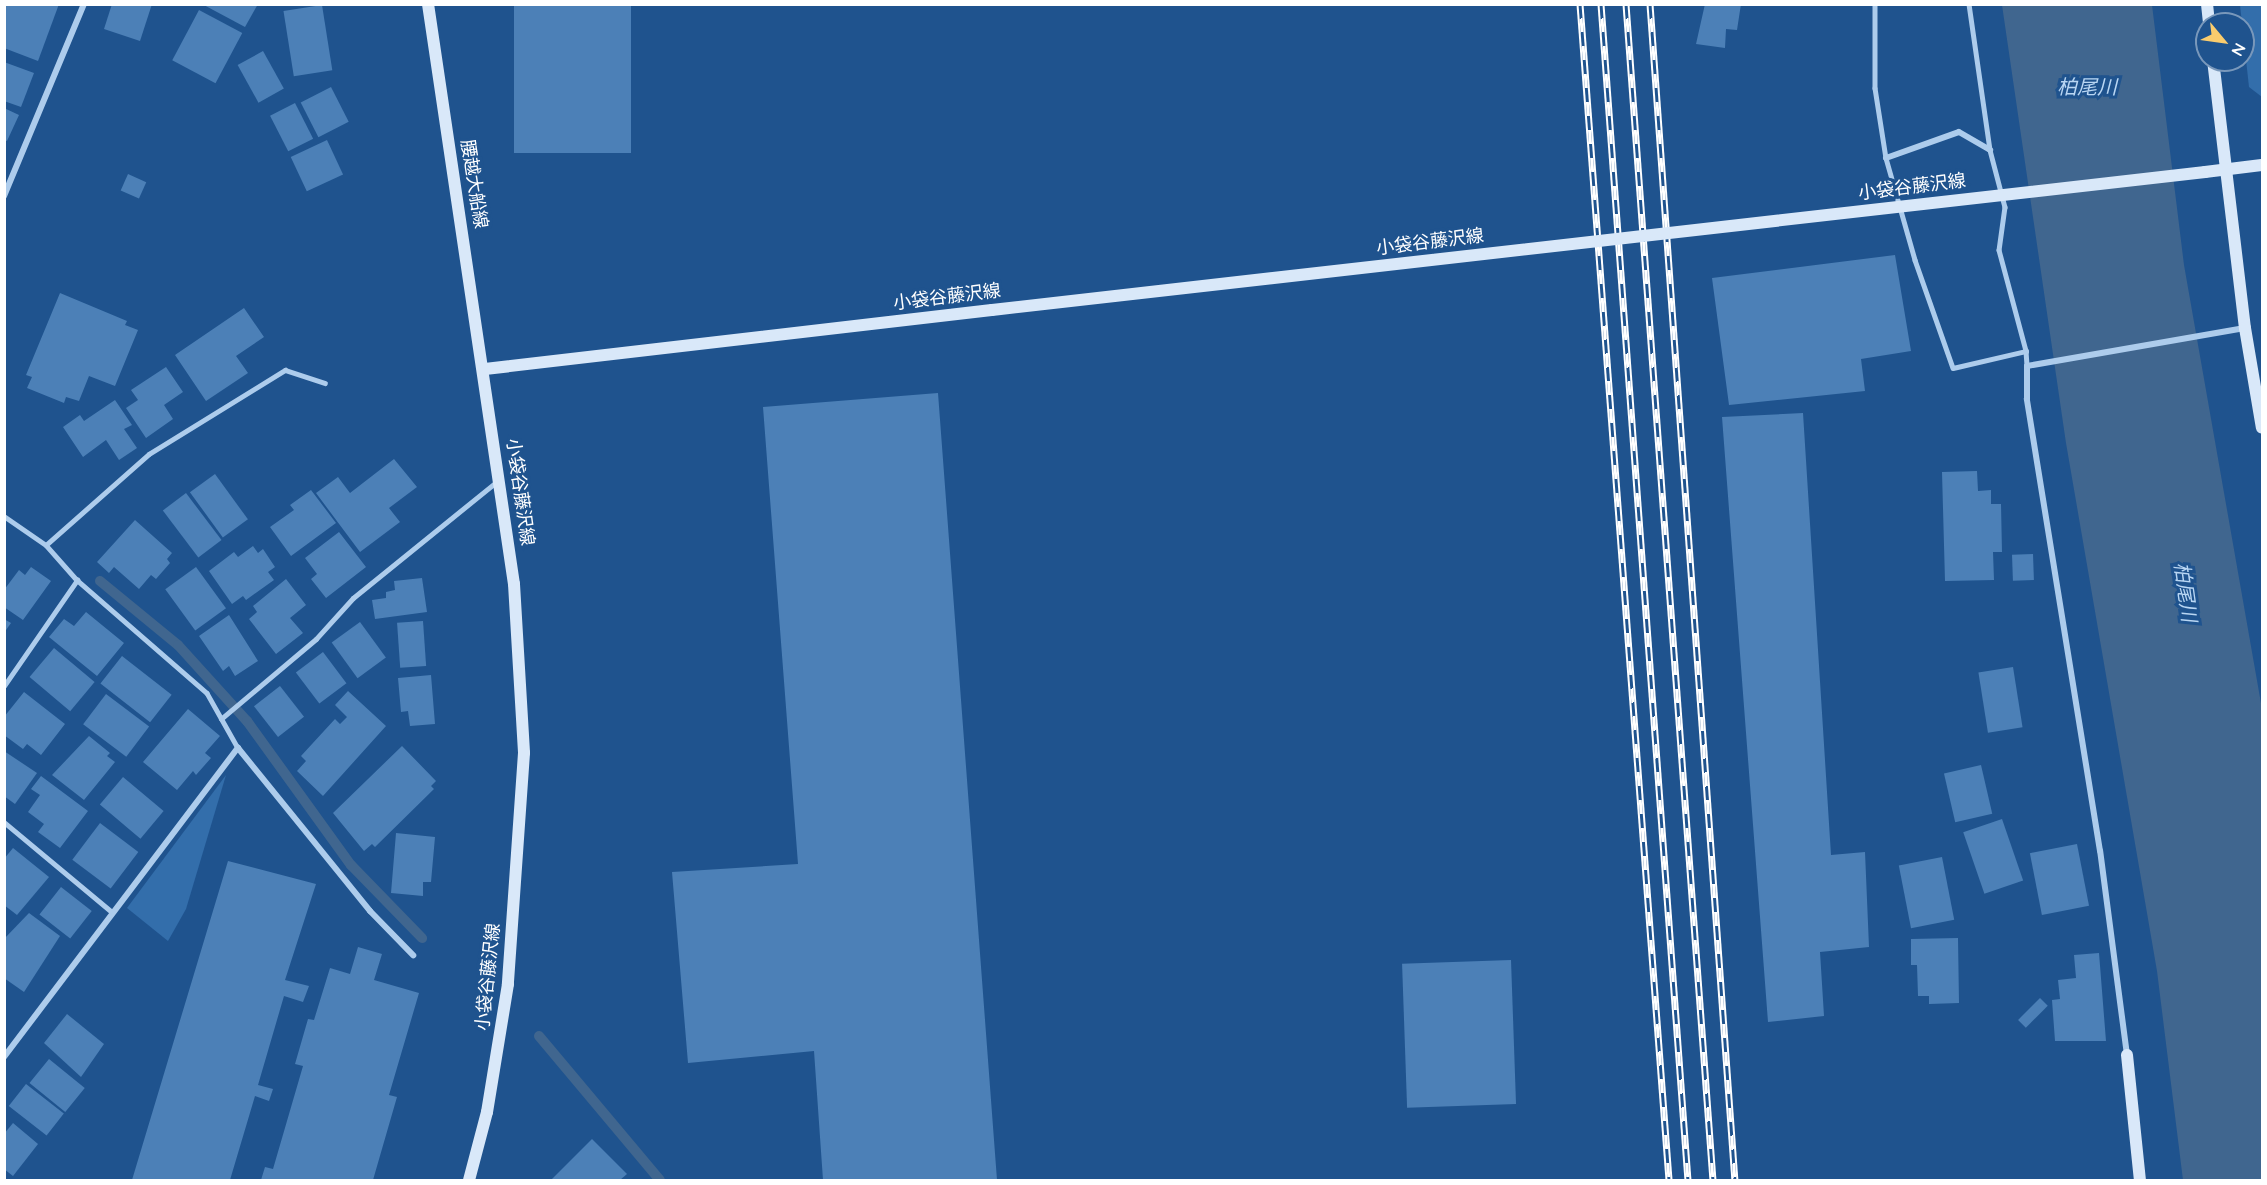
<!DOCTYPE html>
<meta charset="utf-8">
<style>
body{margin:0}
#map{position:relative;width:2267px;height:1185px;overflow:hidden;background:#1f538e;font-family:Quicksand,"Noto Sans JP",sans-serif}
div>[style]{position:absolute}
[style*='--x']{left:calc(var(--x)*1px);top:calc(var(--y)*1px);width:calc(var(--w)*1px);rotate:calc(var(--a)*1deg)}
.green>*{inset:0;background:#336eab}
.water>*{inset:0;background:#40668f}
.stream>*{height:10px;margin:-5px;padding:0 5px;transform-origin:5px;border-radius:5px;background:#40668f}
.building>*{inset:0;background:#4c80b7;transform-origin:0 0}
.lane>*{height:4.5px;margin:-2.25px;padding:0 2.25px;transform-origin:2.25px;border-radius:2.25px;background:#adccec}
.street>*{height:6px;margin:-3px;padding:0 3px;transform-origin:3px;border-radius:3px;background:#adccec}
.secondary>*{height:12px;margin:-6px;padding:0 6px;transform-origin:6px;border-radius:6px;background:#d9e8f9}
.rail>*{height:7px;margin-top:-3.5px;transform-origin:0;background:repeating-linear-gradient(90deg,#1f538e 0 14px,#fff 0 28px);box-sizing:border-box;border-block:2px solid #fff}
.secondary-bridge>*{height:12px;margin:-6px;padding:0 6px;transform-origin:6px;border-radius:6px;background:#d9e8f9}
span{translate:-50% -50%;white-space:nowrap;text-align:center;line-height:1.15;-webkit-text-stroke:6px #1f538e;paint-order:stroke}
.street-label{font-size:18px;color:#fff}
.water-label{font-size:20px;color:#b9d6f3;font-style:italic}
.frame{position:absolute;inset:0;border:6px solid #fff;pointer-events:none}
.north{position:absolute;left:2195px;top:12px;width:60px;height:60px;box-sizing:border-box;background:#1f538e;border:2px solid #7998bb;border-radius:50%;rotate:119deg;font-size:16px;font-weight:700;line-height:24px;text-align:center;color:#fff}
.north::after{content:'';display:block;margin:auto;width:21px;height:27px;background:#facc6d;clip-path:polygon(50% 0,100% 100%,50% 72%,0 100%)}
</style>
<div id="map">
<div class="green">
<i style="clip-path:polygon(2240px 5px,2262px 5px,2262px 97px,2249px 87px)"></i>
<i style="clip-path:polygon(226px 775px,186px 909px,168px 941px,127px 908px)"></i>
</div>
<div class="water">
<i style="clip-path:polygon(2002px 5px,2152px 5px,2184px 265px,2262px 709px,2262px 1180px,2183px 1180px,2157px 971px,2066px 443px)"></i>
</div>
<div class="stream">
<i style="--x:100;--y:581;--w:101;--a:39.4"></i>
<i style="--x:178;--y:645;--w:103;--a:47.8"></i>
<i style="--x:247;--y:721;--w:178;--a:54.2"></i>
<i style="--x:351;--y:865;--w:102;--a:45.8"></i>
<i style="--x:539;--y:1036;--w:188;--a:50"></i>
</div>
<div class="building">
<i style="clip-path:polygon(4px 4px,59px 4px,38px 61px,4px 48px)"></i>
<i style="clip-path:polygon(112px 4px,152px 4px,140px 41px,104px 29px)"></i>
<i style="clip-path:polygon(202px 4px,258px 4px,245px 27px)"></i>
<i style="left:514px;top:4px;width:117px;height:149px"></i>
<i style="clip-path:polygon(1705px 4px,1741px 4px,1737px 30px,1726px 29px,1725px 48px,1696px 44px)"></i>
<i style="left:322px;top:5px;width:66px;height:39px;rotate:81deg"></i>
<i style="left:199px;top:10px;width:49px;height:57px;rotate:28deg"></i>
<i style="left:263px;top:51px;width:43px;height:29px;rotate:61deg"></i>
<i style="clip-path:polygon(4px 62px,34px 73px,21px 107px,4px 101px)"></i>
<i style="left:331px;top:87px;width:39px;height:34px;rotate:63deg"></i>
<i style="left:295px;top:103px;width:40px;height:28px;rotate:63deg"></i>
<i style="clip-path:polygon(4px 108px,19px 115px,7px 141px,4px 140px)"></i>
<i style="left:327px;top:140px;width:38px;height:40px;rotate:65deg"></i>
<i style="left:128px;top:174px;width:20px;height:18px;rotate:24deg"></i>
<i style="clip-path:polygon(1895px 255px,1911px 351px,1861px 359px,1865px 391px,1729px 405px,1712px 278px)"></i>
<i style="clip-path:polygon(60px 293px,127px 321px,125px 325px,138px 330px,115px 386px,89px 376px,79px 401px,66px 397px,64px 403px,27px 388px,32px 377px,26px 375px)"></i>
<i style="clip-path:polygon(244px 308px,264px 337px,236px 356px,248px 373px,206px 401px,175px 355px)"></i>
<i style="clip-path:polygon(166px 367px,183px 392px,164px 405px,173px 419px,146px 438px,126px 408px,138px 400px,131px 390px)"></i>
<i style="clip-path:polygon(938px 393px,997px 1180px,823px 1180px,814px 1051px,688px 1063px,672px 872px,798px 864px,763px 407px)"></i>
<i style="clip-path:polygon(115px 400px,132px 425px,124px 429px,137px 448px,119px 460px,106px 440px,83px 457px,63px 427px,80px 415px,84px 421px)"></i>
<i style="clip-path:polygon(1803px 413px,1831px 855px,1865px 852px,1869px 947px,1820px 952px,1824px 1016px,1768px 1022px,1722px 417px)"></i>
<i style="clip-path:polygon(394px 459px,417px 487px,389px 508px,400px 522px,360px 552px,316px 493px,338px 477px,350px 493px)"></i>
<i style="clip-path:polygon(1977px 471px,1978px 491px,1991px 490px,1991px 504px,2001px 504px,2002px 552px,1993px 552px,1994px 580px,1945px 581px,1942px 472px)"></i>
<i style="left:215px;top:474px;width:56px;height:31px;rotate:54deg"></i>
<i style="clip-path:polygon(311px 490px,336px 523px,291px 556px,270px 527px,294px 510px,290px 505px)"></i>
<i style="left:186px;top:493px;width:59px;height:29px;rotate:53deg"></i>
<i style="clip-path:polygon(135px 520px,172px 553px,167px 559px,170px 563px,156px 579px,151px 575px,139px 589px,114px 567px,109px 573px,97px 562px)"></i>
<i style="clip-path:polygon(339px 532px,366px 567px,326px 598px,311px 579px,317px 574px,305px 558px)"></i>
<i style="clip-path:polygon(253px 546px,258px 553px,263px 549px,275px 567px,268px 572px,274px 580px,246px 600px,243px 596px,232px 604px,209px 571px,234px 552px,238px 557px)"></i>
<i style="left:2033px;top:554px;width:26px;height:21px;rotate:88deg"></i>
<i style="clip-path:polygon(31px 567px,51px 581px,23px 620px,4px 607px,4px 590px,19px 570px,25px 575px)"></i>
<i style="left:196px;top:567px;width:51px;height:38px;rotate:54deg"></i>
<i style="clip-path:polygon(422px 578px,427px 612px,375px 619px,372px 600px,386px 598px,386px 592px,395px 590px,394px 581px)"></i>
<i style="clip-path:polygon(286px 579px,306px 605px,290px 618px,303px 633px,276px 654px,249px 619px,257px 612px,253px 606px)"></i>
<i style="clip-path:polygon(86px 612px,124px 643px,97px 676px,49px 637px,64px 619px,74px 626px)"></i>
<i style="clip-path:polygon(229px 615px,258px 661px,235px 676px,229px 666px,223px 671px,199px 636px)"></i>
<i style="clip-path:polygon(4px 619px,11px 623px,4px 633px)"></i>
<i style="left:423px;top:621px;width:45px;height:26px;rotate:86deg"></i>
<i style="left:360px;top:622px;width:44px;height:35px;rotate:54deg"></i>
<i style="left:54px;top:648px;width:53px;height:38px;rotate:40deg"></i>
<i style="left:323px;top:652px;width:39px;height:34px;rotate:53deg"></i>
<i style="left:122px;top:656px;width:63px;height:35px;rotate:38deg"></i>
<i style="left:2013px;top:667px;width:61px;height:35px;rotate:81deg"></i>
<i style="clip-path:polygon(431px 675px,435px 724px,410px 726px,408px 711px,401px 712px,398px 678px)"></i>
<i style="left:280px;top:686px;width:39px;height:33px;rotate:52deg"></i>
<i style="clip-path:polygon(348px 691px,386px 726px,323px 796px,297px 771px,306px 761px,301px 756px,335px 719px,340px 724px,347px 717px,335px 705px)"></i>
<i style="clip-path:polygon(24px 692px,65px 724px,41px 755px,27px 744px,23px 749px,4px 735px,4px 717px)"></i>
<i style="left:106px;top:694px;width:54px;height:38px;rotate:37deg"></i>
<i style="clip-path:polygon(188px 709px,220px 736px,205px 753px,211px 758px,196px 775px,193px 771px,177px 790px,143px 762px)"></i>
<i style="clip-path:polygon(89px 736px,110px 753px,107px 756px,115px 762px,84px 800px,52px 775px)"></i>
<i style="clip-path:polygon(402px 746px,436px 781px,431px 786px,434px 789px,375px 847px,372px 844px,364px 851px,333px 813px)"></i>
<i style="clip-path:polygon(4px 751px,37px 773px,15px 804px,4px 796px)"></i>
<i style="left:1981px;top:765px;width:50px;height:38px;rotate:77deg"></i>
<i style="clip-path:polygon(41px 776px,88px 811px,60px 848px,38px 832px,44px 824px,28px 812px,40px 795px,31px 789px)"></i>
<i style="left:123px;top:777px;width:53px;height:36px;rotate:40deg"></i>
<i style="left:2002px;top:819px;width:65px;height:41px;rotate:71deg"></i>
<i style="left:100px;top:823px;width:48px;height:46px;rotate:37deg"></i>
<i style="clip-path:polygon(396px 833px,435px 837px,431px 882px,423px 882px,423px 896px,391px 893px)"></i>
<i style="left:2077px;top:844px;width:63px;height:48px;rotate:79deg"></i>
<i style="clip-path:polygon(13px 848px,49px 877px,17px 915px,4px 905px,4px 859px)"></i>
<i style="left:1942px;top:857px;width:64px;height:44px;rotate:79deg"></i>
<i style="clip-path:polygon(228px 861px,316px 884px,285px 980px,309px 986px,303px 1002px,284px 996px,258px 1085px,273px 1089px,269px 1101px,255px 1096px,230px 1180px,132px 1180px)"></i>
<i style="left:61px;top:887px;width:39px;height:35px;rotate:38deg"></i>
<i style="clip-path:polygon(29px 913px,60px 936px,24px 992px,4px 978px,4px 939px)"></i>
<i style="clip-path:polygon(1958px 938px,1959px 1003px,1929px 1004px,1929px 996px,1918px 996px,1917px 965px,1911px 965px,1911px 939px)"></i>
<i style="clip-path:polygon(358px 947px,382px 954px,374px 980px,419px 993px,389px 1095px,397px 1097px,373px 1180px,261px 1180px,265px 1167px,273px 1169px,303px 1066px,295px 1064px,308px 1019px,314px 1020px,330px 968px,350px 974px)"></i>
<i style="clip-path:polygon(2099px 953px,2106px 1041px,2055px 1041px,2052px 1000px,2060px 999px,2058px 980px,2076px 978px,2074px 955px)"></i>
<i style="left:1511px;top:960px;width:144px;height:109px;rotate:88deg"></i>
<i style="left:2040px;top:998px;width:11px;height:31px;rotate:45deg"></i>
<i style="clip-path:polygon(67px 1014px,104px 1044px,81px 1077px,44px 1043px)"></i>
<i style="left:49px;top:1059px;width:46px;height:31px;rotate:39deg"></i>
<i style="left:26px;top:1084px;width:48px;height:28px;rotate:38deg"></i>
<i style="clip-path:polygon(13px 1123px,38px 1144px,13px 1176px,4px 1169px,4px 1134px)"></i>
<i style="clip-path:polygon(592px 1139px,627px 1174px,620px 1180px,551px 1180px)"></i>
</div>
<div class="lane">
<i style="--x:1875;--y:4;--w:84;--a:90"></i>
<i style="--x:1875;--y:88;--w:71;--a:81.1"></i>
<i style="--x:1886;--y:158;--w:106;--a:74.1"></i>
<i style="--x:1915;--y:260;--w:114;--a:70.6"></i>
<i style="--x:1953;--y:368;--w:75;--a:-13.1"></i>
<i style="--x:2026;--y:351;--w:15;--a:86"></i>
<i style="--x:1969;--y:4;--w:148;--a:81.8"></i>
<i style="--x:1990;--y:150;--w:59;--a:75.3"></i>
<i style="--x:2005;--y:207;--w:43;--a:97.9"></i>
<i style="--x:1999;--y:250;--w:105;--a:75"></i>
<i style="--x:4;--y:516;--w:51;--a:34.6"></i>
<i style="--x:46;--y:545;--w:47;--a:48.5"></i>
<i style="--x:77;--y:580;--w:172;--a:41"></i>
<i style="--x:207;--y:693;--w:63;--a:60.6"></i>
<i style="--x:46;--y:545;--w:137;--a:-41.5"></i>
<i style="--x:149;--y:454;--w:160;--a:-31.7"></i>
<i style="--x:285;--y:370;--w:42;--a:18"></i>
<i style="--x:4;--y:686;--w:129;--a:-55.4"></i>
<i style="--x:221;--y:719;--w:124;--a:-40.1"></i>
<i style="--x:316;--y:639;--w:55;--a:-47.9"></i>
<i style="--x:353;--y:598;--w:184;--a:-39"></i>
<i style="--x:4;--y:822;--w:141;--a:39.8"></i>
</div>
<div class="street">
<i style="--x:1886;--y:158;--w:77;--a:-19.6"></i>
<i style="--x:1959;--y:132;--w:36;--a:30"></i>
<i style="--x:4;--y:196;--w:208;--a:-67.4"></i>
<i style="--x:2127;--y:1055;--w:206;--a:-97.5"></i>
<i style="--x:2100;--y:851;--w:458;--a:-99.2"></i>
<i style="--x:2027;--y:399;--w:33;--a:-90"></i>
<i style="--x:2027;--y:366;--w:221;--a:-9.9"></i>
<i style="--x:4;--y:1057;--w:388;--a:-52.9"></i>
<i style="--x:238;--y:748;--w:210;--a:51"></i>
<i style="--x:370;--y:911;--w:62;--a:45.7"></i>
</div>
<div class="secondary">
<i style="--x:428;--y:4;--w:586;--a:81.57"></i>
<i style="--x:514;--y:584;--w:169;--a:86.6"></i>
<i style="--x:524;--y:753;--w:232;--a:94"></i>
<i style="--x:508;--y:984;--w:130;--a:99.3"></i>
<i style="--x:487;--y:1112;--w:70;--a:104.8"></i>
<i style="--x:2207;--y:4;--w:20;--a:84"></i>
<i style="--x:2213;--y:60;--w:270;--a:83.2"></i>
<i style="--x:2245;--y:328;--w:101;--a:80.4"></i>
<i style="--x:2205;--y:172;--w:57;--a:-7"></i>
<i style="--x:485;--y:369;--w:510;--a:-6.64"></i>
<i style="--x:2127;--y:1055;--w:126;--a:84.1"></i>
</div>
<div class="rail">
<i style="--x:1580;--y:4;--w:1179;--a:85.67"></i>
<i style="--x:1601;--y:4;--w:1179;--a:85.77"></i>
<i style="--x:1626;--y:4;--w:1179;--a:85.77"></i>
<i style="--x:1650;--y:4;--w:1179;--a:85.87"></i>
</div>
<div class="secondary-bridge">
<i style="--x:992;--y:310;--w:1221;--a:-6.49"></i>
</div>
<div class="street-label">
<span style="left:474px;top:184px;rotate:81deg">腰越大船線</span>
<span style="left:1912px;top:187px;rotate:-7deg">小袋谷藤沢線</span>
<span style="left:1430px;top:242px;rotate:-7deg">小袋谷藤沢線</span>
<span style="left:947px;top:297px;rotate:-7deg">小袋谷藤沢線</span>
<span style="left:520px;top:492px;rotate:82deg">小袋谷藤沢線</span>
<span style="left:488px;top:977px;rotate:-84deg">小袋谷藤沢線</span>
</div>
<div class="water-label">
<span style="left:2087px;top:86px">柏尾川</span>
<span style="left:2186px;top:592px;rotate:82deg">柏尾川</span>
</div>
<div class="frame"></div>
<div class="north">N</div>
</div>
